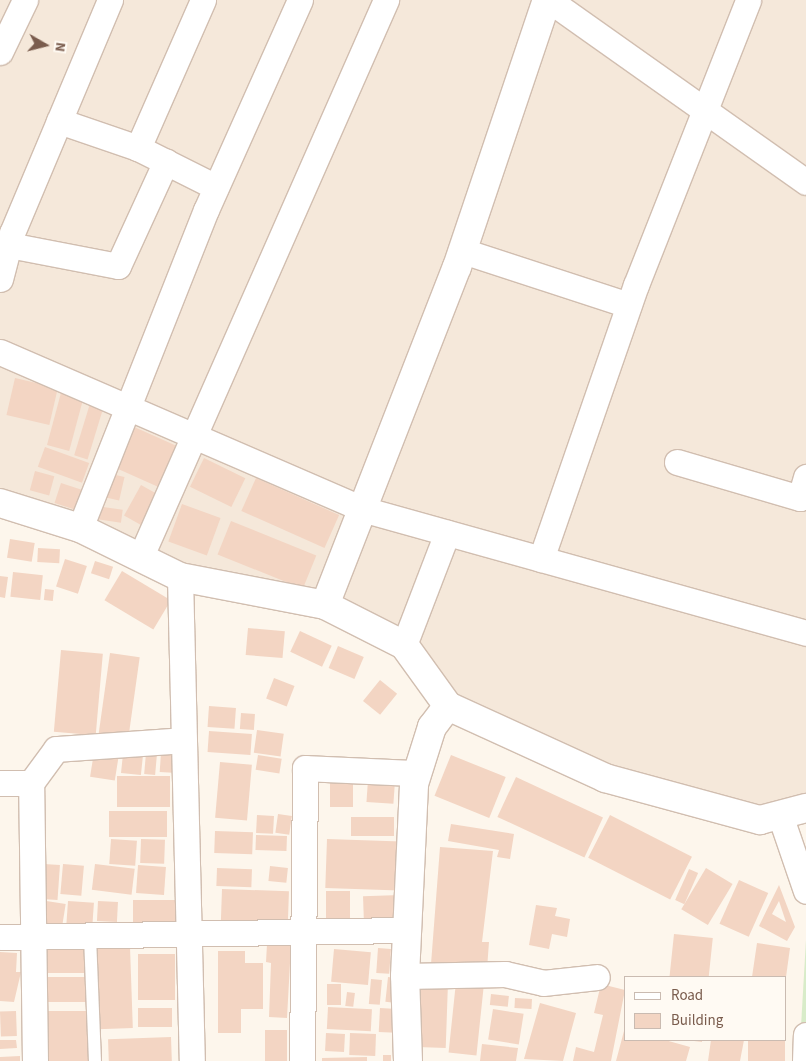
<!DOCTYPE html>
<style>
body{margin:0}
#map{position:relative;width:806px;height:1061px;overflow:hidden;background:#fdf6ec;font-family:"Source Sans 3",sans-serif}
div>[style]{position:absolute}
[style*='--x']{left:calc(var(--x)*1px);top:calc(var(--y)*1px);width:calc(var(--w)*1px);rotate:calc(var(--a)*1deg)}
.residential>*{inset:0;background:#f5e8da}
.green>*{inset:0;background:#d8ecc9}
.building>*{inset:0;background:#f3d5c3;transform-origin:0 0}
.roads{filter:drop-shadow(1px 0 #d1beb0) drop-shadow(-1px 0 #d1beb0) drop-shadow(0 1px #d1beb0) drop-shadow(0 -1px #d1beb0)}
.lane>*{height:12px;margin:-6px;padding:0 6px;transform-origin:6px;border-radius:6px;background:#fff}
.street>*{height:25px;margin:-12.5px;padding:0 12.5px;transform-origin:12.5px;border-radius:12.5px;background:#fff}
.secondary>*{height:28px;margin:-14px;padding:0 14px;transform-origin:14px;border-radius:14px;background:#fff}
span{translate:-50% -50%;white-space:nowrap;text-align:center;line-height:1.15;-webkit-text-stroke:4px #fffaf3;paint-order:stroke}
.legend{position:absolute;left:624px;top:976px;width:162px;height:65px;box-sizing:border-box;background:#fffaf3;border:1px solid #cabbb1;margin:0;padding:6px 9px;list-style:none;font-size:15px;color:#7a5c4d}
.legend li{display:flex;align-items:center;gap:10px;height:25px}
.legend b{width:25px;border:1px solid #cabbb1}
.north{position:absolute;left:20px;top:20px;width:50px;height:50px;-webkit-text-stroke:4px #fffaf3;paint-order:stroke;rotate:98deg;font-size:14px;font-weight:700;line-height:20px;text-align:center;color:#7a5c4d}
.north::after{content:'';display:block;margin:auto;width:18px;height:22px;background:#7a5c4d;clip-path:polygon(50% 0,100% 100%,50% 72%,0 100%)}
</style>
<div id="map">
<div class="residential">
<i style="clip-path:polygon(0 0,806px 0,806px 808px,780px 815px,605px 778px,448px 706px,404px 645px,325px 605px,180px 577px,0 503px)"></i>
</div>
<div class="green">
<i style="clip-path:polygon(806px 940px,806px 1061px,799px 1061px)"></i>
</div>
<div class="building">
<i style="left:15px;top:378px;width:44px;height:38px;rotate:13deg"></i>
<i style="left:62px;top:389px;width:23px;height:58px;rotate:15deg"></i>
<i style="left:92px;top:397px;width:14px;height:61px;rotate:17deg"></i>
<i style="left:132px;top:426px;width:49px;height:45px;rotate:24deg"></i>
<i style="left:45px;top:447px;width:47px;height:21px;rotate:20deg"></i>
<i style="left:204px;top:458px;width:46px;height:32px;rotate:26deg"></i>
<i style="left:35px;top:471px;width:20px;height:20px;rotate:15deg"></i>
<i style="left:107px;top:473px;width:18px;height:24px;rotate:13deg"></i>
<i style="left:256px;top:478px;width:91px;height:36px;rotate:24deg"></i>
<i style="left:61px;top:483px;width:25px;height:21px;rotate:18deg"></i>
<i style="left:141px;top:485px;width:23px;height:35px;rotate:29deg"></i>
<i style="left:182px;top:504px;width:41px;height:40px;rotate:20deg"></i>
<i style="left:96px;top:506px;width:27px;height:13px;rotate:8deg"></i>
<i style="left:231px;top:521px;width:92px;height:36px;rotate:22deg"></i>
<i style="left:10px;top:539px;width:25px;height:19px;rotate:9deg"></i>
<i style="left:38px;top:548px;width:22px;height:14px;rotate:3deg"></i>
<i style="left:65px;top:559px;width:23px;height:29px;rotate:18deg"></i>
<i style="left:95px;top:561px;width:19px;height:13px;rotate:18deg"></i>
<i style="left:122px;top:571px;width:57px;height:34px;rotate:31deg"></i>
<i style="left:13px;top:572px;width:30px;height:25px;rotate:6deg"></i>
<i style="clip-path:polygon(0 576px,8px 577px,5px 598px,0 597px)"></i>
<i style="left:45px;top:589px;width:9px;height:11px;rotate:6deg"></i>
<i style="left:248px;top:628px;width:37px;height:27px;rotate:5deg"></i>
<i style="left:300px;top:631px;width:35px;height:23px;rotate:25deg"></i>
<i style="left:338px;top:646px;width:28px;height:24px;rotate:23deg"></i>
<i style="left:61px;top:650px;width:42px;height:82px;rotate:5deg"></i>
<i style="left:110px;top:653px;width:30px;height:86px;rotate:8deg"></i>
<i style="left:274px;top:678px;width:22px;height:22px;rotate:21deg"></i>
<i style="left:380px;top:680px;width:22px;height:27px;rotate:39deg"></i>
<i style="left:209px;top:706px;width:27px;height:21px;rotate:4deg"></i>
<i style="left:241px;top:713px;width:14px;height:16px;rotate:4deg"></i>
<i style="left:257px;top:730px;width:27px;height:23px;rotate:8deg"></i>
<i style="left:209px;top:731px;width:43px;height:21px;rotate:4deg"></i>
<i style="left:94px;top:752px;width:25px;height:25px;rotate:9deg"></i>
<i style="left:146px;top:753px;width:11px;height:21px;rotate:5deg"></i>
<i style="left:161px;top:753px;width:13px;height:19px;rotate:4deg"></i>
<i style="left:123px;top:754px;width:20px;height:19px;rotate:6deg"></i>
<i style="left:258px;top:755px;width:24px;height:15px;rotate:9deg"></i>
<i style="left:451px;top:755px;width:59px;height:44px;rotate:22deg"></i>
<i style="left:220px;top:762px;width:32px;height:56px;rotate:5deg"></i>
<i style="left:117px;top:776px;width:53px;height:31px"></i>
<i style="left:516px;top:777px;width:96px;height:44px;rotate:25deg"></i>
<i style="left:368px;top:780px;width:27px;height:22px;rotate:4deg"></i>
<i style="left:330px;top:783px;width:23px;height:24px"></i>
<i style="left:167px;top:811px;width:26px;height:58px;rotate:90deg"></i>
<i style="left:278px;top:814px;width:14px;height:19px;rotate:8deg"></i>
<i style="left:257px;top:815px;width:17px;height:18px;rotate:3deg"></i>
<i style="left:610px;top:815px;width:92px;height:48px;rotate:27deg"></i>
<i style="left:351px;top:817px;width:43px;height:19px"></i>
<i style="clip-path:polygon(451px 824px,514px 834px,510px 859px,497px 857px,499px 850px,448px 841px)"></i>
<i style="left:215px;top:831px;width:38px;height:22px;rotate:2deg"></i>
<i style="left:256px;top:835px;width:31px;height:15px;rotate:2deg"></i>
<i style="left:111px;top:839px;width:26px;height:25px;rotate:4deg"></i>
<i style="left:141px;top:839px;width:24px;height:24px;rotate:2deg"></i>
<i style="left:327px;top:839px;width:74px;height:49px;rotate:2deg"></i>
<i style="clip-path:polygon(440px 847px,493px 851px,482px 942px,489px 942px,487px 969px,431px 964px)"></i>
<i style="left:44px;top:864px;width:16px;height:35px;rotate:4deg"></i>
<i style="left:63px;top:864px;width:21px;height:30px;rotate:5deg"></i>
<i style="left:95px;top:864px;width:40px;height:26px;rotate:7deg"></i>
<i style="left:138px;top:865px;width:28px;height:28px;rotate:4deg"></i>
<i style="left:270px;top:866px;width:18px;height:15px;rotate:6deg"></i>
<i style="left:217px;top:868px;width:35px;height:18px;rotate:2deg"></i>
<i style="left:706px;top:868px;width:31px;height:48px;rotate:31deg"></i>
<i style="left:689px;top:869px;width:10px;height:34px;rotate:24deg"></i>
<i style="left:739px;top:880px;width:32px;height:48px;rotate:24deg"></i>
<i style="clip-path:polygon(evenodd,779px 885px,795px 927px,787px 941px,759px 926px,779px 885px,779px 901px,786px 922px,772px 914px,779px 901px)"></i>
<i style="left:222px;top:889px;width:67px;height:32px;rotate:2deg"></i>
<i style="left:326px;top:891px;width:24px;height:30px"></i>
<i style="left:400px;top:895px;width:30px;height:37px;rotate:88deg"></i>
<i style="left:40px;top:900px;width:26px;height:24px;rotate:9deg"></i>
<i style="left:133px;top:900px;width:42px;height:30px"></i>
<i style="left:68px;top:901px;width:26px;height:23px;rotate:4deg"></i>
<i style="left:98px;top:901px;width:20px;height:20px;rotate:3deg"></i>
<i style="clip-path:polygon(536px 905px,557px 908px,555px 916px,570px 919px,567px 937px,552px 934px,549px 949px,529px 945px)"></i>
<i style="left:674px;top:934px;width:39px;height:43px;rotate:6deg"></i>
<i style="clip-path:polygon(757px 943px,790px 948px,786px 977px,752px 977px)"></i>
<i style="clip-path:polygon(267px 944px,291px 945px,287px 1018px,269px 1017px,271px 963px,266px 962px)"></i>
<i style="left:130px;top:947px;width:81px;height:35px;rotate:88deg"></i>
<i style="left:378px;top:948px;width:13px;height:25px;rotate:4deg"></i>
<i style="left:85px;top:949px;width:24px;height:38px;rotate:90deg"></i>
<i style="left:334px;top:949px;width:37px;height:33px;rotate:5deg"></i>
<i style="clip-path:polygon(218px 951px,245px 951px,245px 963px,263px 963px,263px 1009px,241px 1009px,241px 1033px,218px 1033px)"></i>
<i style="clip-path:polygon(0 952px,17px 953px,16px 972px,21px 972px,14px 1002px,0 1001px)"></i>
<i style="left:138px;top:954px;width:37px;height:46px"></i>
<i style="left:89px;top:977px;width:25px;height:42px;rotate:90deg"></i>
<i style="left:388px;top:977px;width:9px;height:25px;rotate:6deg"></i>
<i style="left:371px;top:979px;width:11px;height:25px;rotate:5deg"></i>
<i style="left:420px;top:982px;width:28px;height:65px;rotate:2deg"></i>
<i style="left:456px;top:982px;width:28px;height:71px;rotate:6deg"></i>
<i style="left:327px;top:984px;width:14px;height:21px"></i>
<i style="clip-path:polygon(601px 984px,625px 990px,611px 1061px,573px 1061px,576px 1047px,594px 1052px,603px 1015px,594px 1013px)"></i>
<i style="left:347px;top:992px;width:8px;height:14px;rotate:7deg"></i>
<i style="left:491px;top:994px;width:18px;height:11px;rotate:6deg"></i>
<i style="left:515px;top:998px;width:17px;height:10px;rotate:3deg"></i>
<i style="clip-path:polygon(540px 1003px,576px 1013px,563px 1061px,524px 1059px)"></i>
<i style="left:328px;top:1007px;width:44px;height:22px;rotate:3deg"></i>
<i style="left:138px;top:1008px;width:34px;height:19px"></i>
<i style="left:380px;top:1008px;width:17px;height:24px;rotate:3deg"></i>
<i style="left:493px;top:1009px;width:31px;height:31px;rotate:9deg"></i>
<i style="left:16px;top:1011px;width:25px;height:16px;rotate:88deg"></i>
<i style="left:44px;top:1011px;width:46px;height:50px"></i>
<i style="left:265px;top:1030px;width:22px;height:31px"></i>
<i style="clip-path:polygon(624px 1031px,625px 1040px,665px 1040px,690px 1047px,686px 1061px,616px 1061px)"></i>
<i style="left:326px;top:1033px;width:19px;height:18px;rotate:3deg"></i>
<i style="left:350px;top:1033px;width:26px;height:22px;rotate:2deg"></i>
<i style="left:171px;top:1037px;width:24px;height:63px;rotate:88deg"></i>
<i style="clip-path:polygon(0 1040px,16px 1040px,17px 1048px,0 1049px)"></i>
<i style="clip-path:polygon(686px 1040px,702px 1040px,702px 1042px)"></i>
<i style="clip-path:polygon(711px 1040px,744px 1040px,740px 1061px,708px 1061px)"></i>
<i style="left:748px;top:1040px;width:37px;height:21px"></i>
<i style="clip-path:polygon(482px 1044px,518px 1048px,516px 1061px,480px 1061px)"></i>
<i style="left:383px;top:1055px;width:8px;height:6px"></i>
<i style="clip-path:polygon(20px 1056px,20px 1061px,0 1061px,0 1057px)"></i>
<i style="clip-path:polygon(367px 1057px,367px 1061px,322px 1061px,322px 1058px)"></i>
</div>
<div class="roads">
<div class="lane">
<i style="--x:90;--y:937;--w:124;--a:87.7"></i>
</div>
<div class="street">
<i style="--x:203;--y:0;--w:162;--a:113.7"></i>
<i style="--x:138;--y:148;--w:87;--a:26.6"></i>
<i style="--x:549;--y:0;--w:315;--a:35.3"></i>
<i style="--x:0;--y:52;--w:58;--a:-64.3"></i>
<i style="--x:59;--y:121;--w:83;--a:18.9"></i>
<i style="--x:9;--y:245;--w:111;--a:10.9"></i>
<i style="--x:118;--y:266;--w:115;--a:-65.4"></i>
<i style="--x:463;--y:251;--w:174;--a:18.1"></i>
<i style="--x:0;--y:279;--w:48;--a:-75.4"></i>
<i style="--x:12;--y:233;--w:253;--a:-67.2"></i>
<i style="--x:0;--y:352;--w:395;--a:23.4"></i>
<i style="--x:362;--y:509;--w:461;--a:15.6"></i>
<i style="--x:677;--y:462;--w:128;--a:16.3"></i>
<i style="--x:800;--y:498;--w:22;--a:-74"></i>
<i style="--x:80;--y:528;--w:342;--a:-68.4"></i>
<i style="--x:206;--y:210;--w:230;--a:-65.9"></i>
<i style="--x:141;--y:556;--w:608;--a:-66.22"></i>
<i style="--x:541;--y:559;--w:290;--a:-70.9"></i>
<i style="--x:636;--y:285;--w:306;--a:-68.5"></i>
<i style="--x:180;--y:577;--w:484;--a:88.6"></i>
<i style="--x:404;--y:645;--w:120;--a:-69"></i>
<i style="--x:0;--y:783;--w:31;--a:0"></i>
<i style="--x:780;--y:815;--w:80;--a:71.1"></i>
<i style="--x:0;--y:937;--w:407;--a:-1"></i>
<i style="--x:405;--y:976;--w:100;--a:-1.1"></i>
<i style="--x:505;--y:974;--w:39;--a:13"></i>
<i style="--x:543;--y:983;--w:54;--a:-6.3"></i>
<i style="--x:35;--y:1061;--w:278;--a:-90.8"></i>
<i style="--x:31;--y:783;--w:42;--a:-53.7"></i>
<i style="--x:56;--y:749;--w:128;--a:-4"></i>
<i style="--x:302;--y:1061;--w:293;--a:-89.4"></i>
<i style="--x:305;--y:768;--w:112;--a:2.6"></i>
<i style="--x:805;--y:1061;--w:26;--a:-88"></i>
</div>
<div class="secondary">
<i style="--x:0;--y:503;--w:84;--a:17.4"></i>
<i style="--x:80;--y:528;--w:111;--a:26.1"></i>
<i style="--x:180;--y:577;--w:148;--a:10.9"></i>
<i style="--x:325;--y:605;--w:89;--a:26.9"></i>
<i style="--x:404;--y:645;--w:75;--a:54.2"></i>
<i style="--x:448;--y:706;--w:173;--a:24.6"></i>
<i style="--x:605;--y:778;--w:161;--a:15.2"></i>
<i style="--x:760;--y:820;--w:48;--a:-14.6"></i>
<i style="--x:325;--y:605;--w:363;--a:-68.7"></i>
<i style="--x:457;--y:267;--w:282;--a:-71.4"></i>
<i style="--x:408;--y:1061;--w:85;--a:-92"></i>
<i style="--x:405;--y:976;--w:192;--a:-87.3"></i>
<i style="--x:414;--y:784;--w:60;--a:-72.5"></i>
<i style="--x:432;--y:727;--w:26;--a:-53"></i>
</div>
</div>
<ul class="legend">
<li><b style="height:6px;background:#fff"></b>Road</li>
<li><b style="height:14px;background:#f3d5c3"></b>Building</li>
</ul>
<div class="north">N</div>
</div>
